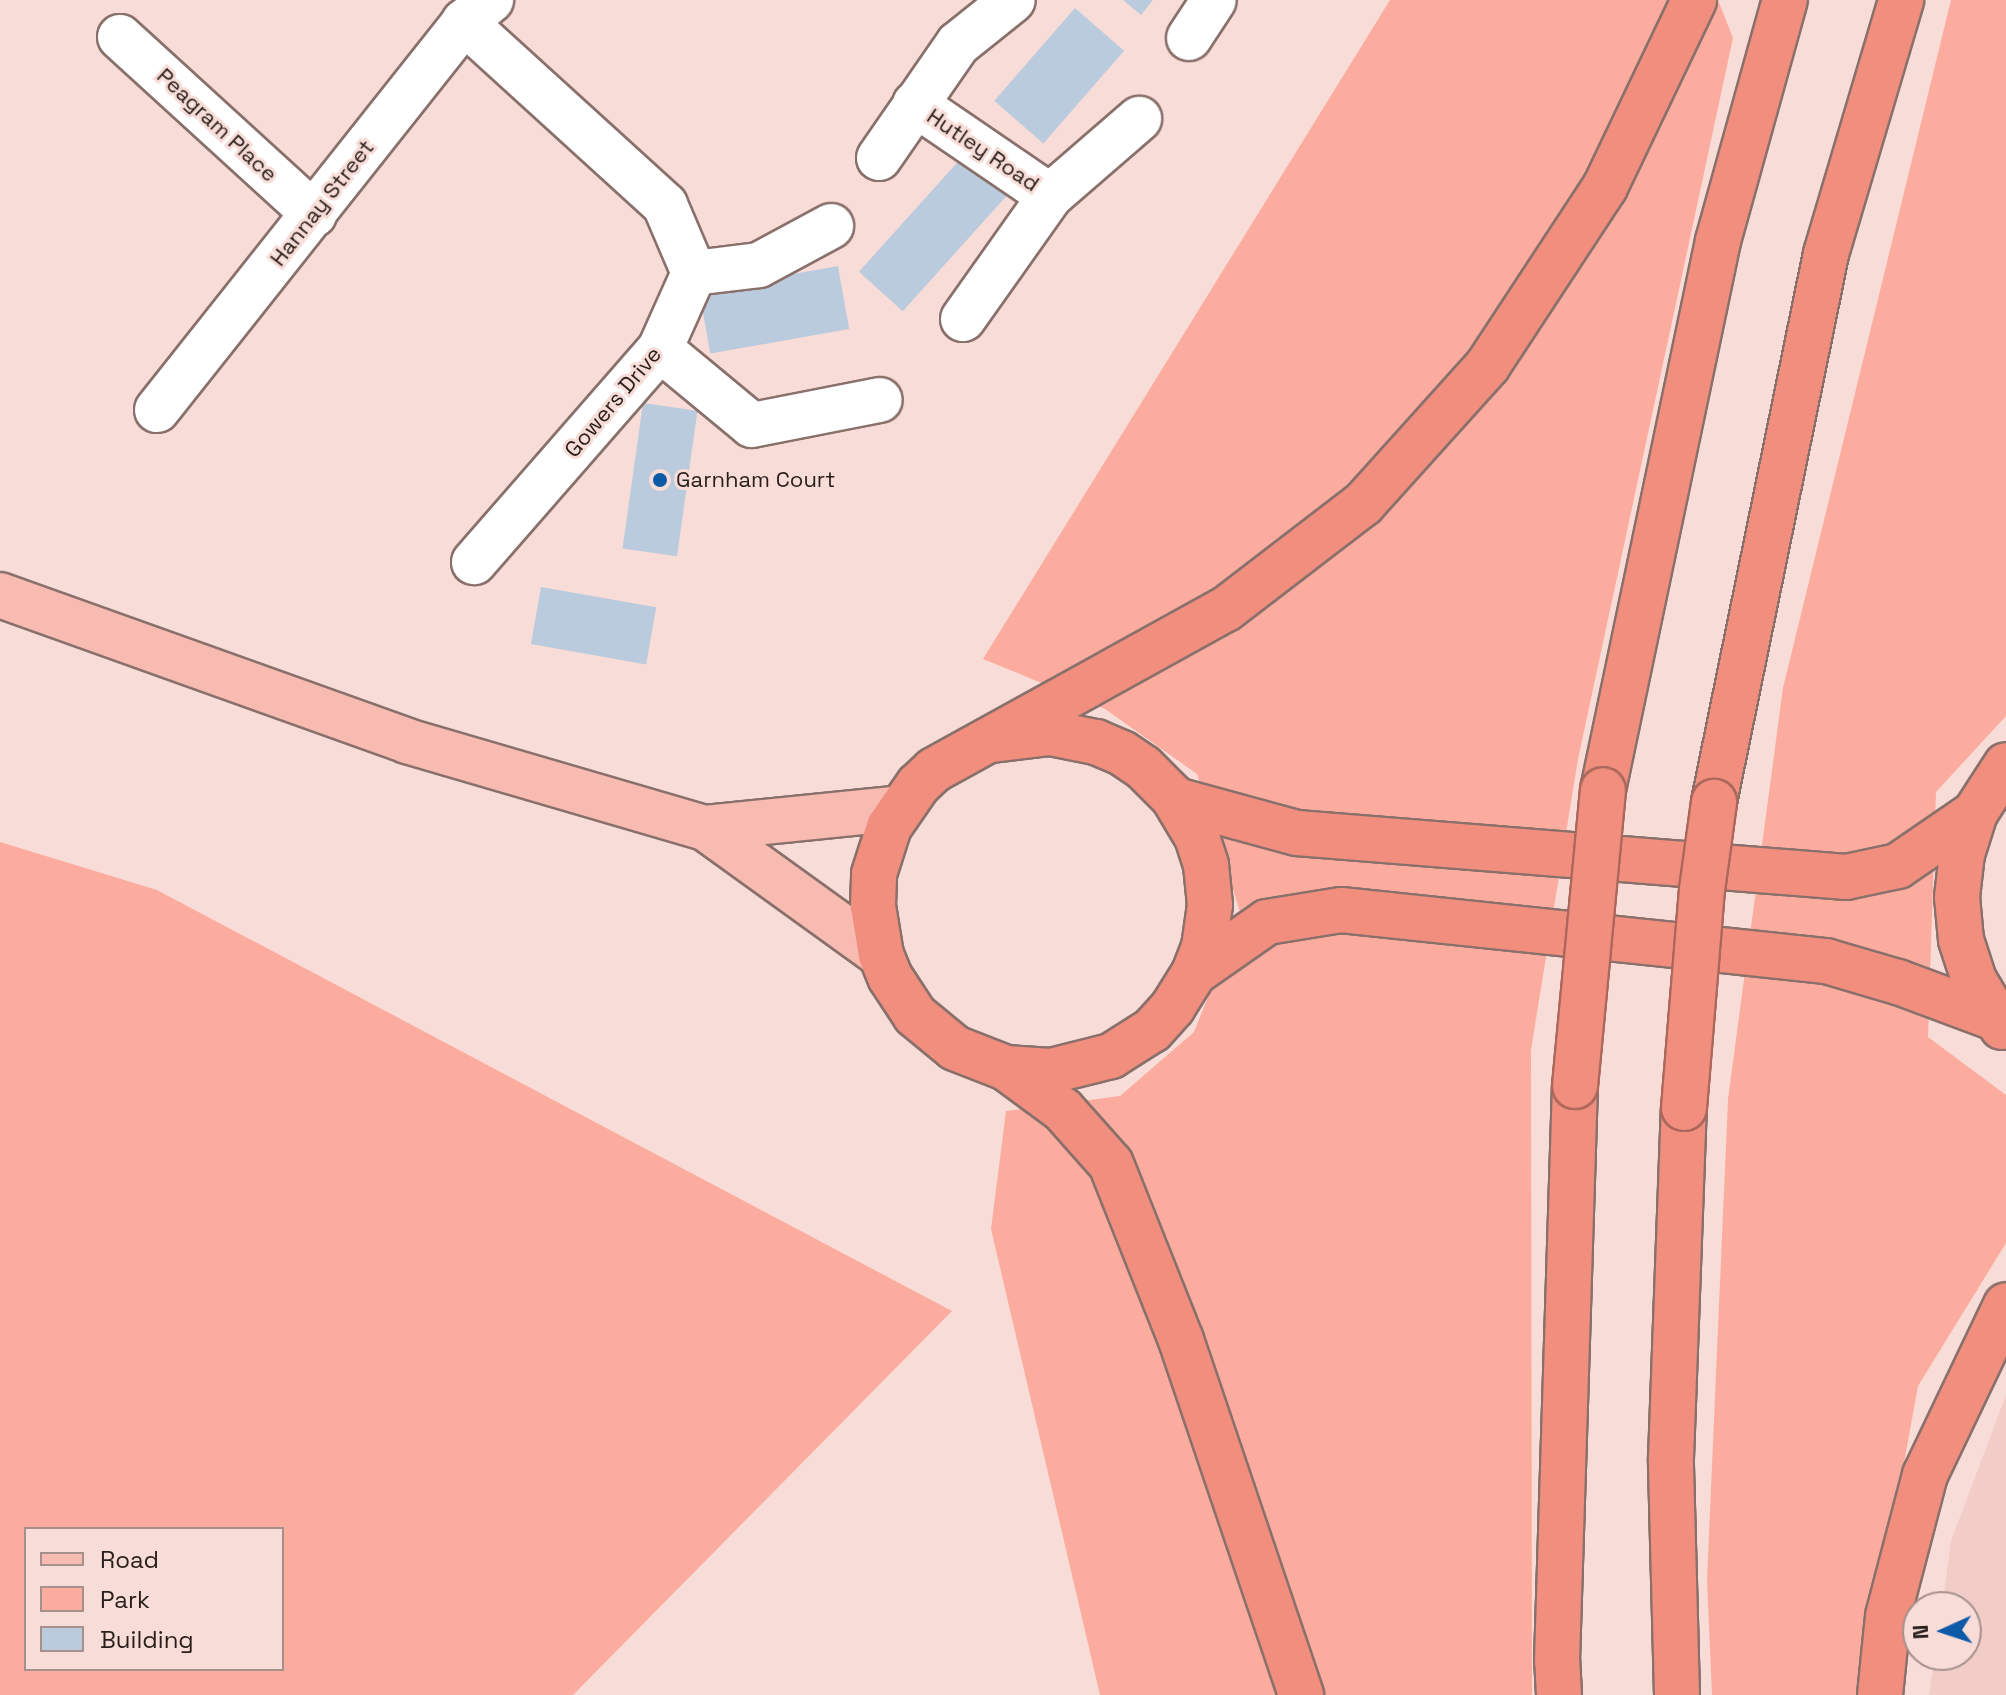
<!DOCTYPE html>
<style>
body{margin:0}
#map{position:relative;width:2006px;height:1695px;overflow:hidden;background:#f8dcd7;font-family:"Space Grotesk",sans-serif}
div>[style]{position:absolute}
[style*='--x']{left:calc(var(--x)*1px);top:calc(var(--y)*1px);width:calc(var(--w)*1px);rotate:calc(var(--a)*1deg)}
.built>*{inset:0;background:#f2cdc7}
.green>*{inset:0;background:#fcac9e}
.building>*{inset:0;background:#bbcbde;transform-origin:0 0}
.roads{filter:drop-shadow(2px 0 #89706b) drop-shadow(-2px 0 #89706b) drop-shadow(0 2px #89706b) drop-shadow(0 -2px #89706b)}
.minor>*{height:44px;margin:-22px;padding:0 22px;transform-origin:22px;border-radius:22px;background:#fff}
.major>*{height:44px;margin:-22px;padding:0 22px;transform-origin:22px;border-radius:22px;background:#f7bbb2}
.highway>*{height:44px;margin:-22px;padding:0 22px;transform-origin:22px;border-radius:22px;background:#f18e7e}
.bridges{filter:drop-shadow(2px 0 #ab675c) drop-shadow(-2px 0 #ab675c) drop-shadow(0 2px #ab675c) drop-shadow(0 -2px #ab675c)}
.highway-bridge>*{height:44px;margin:-22px;padding:0 22px;transform-origin:22px;border-radius:22px;background:#f18e7e}
.dots>*{width:22px;height:22px;translate:-50% -50%;box-sizing:border-box;border:4px solid #f8dcd7;border-radius:50%}
span{translate:-50% -50%;white-space:nowrap;text-align:center;line-height:1.15;-webkit-text-stroke:6px #f8dcd7;paint-order:stroke}
.street-label{font-size:22px;color:#281e1c}
.poi-label{font-size:22px;color:#281e1c}
.left{translate:0 -50%;text-align:left}
.legend{position:absolute;left:24px;top:1527px;width:260px;height:144px;box-sizing:border-box;background:#f8dcd7;border:2px solid #a5908c;margin:0;padding:10px 14px;list-style:none;font-size:24px;color:#281e1c}
.legend li{display:flex;align-items:center;gap:16px;height:40px}
.legend b{width:40px;border:2px solid #a5908c}
.north{position:absolute;left:1902px;top:1591px;width:80px;height:80px;box-sizing:border-box;background:#f8dcd7;border:2px solid #a5908c;border-radius:50%;rotate:267deg;font-size:22px;font-weight:700;line-height:32px;text-align:center;color:#281e1c}
.north::after{content:'';display:block;margin:auto;width:28px;height:36px;background:#0d5aa9;clip-path:polygon(50% 0,100% 100%,50% 72%,0 100%)}
</style>
<div id="map">
<div class="built">
<i style="clip-path:polygon(2006px 1395px,2006px 1695px,1929px 1695px,1935px 1655px,1966px 1655px,1966px 1607px,1942px 1607px,1951px 1541px)"></i>
</div>
<div class="green">
<i style="clip-path:polygon(1390px 0,1718px 0,1733px 38px,1578px 759px,1531px 1050px,1532px 1695px,1100px 1695px,991px 1229px,1006px 1111px,1120px 1096px,1194px 1032px,1241px 915px,1197px 774px,1105px 709px,983px 659px)"></i>
<i style="clip-path:polygon(1951px 0,2006px 0,2006px 716px,1936px 792px,1928px 1037px,2006px 1095px,2006px 1243px,1918px 1386px,1862px 1695px,1712px 1695px,1707px 1580px,1728px 1099px,1783px 688px)"></i>
<i style="clip-path:polygon(evenodd,0 842px,157px 890px,952px 1311px,573px 1695px,0 1695px,0 842px,282px 1529px,282px 1669px,26px 1669px,26px 1529px,282px 1529px)"></i>
</div>
<div class="building">
<i style="clip-path:polygon(1123px 0,1153px 0,1141px 15px)"></i>
<i style="left:1075px;top:8px;width:65px;height:123px;rotate:41deg"></i>
<i style="left:964px;top:155px;width:59px;height:157px;rotate:42deg"></i>
<i style="left:838px;top:266px;width:64px;height:141px;rotate:80deg"></i>
<i style="left:643px;top:403px;width:55px;height:147px;rotate:8deg"></i>
<i style="left:541px;top:587px;width:117px;height:58px;rotate:10deg"></i>
</div>
<div class="roads">
<div class="minor">
<i style="--x:464;--y:22;--w:272;--a:42.3"></i>
<i style="--x:665;--y:205;--w:74;--a:66.9"></i>
<i style="--x:694;--y:273;--w:83;--a:114.1"></i>
<i style="--x:660;--y:349;--w:283;--a:131.1"></i>
<i style="--x:120;--y:37;--w:263;--a:42.4"></i>
<i style="--x:1189;--y:38;--w:45;--a:-56.7"></i>
<i style="--x:915;--y:104;--w:163;--a:34.3"></i>
<i style="--x:879;--y:158;--w:139;--a:-55.3"></i>
<i style="--x:958;--y:44;--w:70;--a:-38.7"></i>
<i style="--x:694;--y:273;--w:65;--a:-7"></i>
<i style="--x:759;--y:265;--w:82;--a:-28.4"></i>
<i style="--x:963;--y:319;--w:151;--a:-54.7"></i>
<i style="--x:1050;--y:196;--w:118;--a:-40.9"></i>
<i style="--x:660;--y:349;--w:119;--a:39.6"></i>
<i style="--x:752;--y:425;--w:130;--a:-11.1"></i>
<i style="--x:157;--y:410;--w:495;--a:-51.6"></i>
<i style="--x:464;--y:22;--w:35;--a:-39"></i>
</div>
<div class="major">
<i style="--x:0;--y:595;--w:432;--a:19.7"></i>
<i style="--x:407;--y:741;--w:310;--a:16.3"></i>
<i style="--x:705;--y:828;--w:197;--a:-5.8"></i>
<i style="--x:705;--y:828;--w:217;--a:35.8"></i>
</div>
<div class="highway">
<i style="--x:992;--y:740;--w:58;--a:-6.9"></i>
<i style="--x:1050;--y:733;--w:47;--a:11.1"></i>
<i style="--x:1096;--y:742;--w:28;--a:23"></i>
<i style="--x:1122;--y:753;--w:25;--a:34"></i>
<i style="--x:1143;--y:767;--w:42;--a:45"></i>
<i style="--x:1173;--y:797;--w:47;--a:59"></i>
<i style="--x:1197;--y:837;--w:29;--a:72"></i>
<i style="--x:1206;--y:865;--w:40;--a:84.3"></i>
<i style="--x:1210;--y:905;--w:42;--a:98.1"></i>
<i style="--x:1204;--y:947;--w:28;--a:111"></i>
<i style="--x:1194;--y:973;--w:40;--a:122"></i>
<i style="--x:1173;--y:1007;--w:31;--a:132"></i>
<i style="--x:1152;--y:1030;--w:49;--a:147.6"></i>
<i style="--x:1111;--y:1056;--w:62;--a:166"></i>
<i style="--x:1051;--y:1071;--w:45;--a:-176.2"></i>
<i style="--x:1006;--y:1068;--w:55;--a:-158.6"></i>
<i style="--x:955;--y:1048;--w:52;--a:-140.5"></i>
<i style="--x:915;--y:1015;--w:45;--a:-123.3"></i>
<i style="--x:890;--y:977;--w:24;--a:-112"></i>
<i style="--x:881;--y:955;--w:50;--a:-99.3"></i>
<i style="--x:873;--y:906;--w:32;--a:-88"></i>
<i style="--x:874;--y:874;--w:49;--a:-72.3"></i>
<i style="--x:889;--y:827;--w:51;--a:-55.4"></i>
<i style="--x:918;--y:785;--w:22;--a:-43"></i>
<i style="--x:934;--y:770;--w:333;--a:-28.9"></i>
<i style="--x:1226;--y:609;--w:173;--a:-37.5"></i>
<i style="--x:1363;--y:504;--w:187;--a:-48"></i>
<i style="--x:1488;--y:365;--w:213;--a:-56.7"></i>
<i style="--x:1605;--y:187;--w:207;--a:-64.5"></i>
<i style="--x:1603;--y:790;--w:561;--a:-78.17"></i>
<i style="--x:1718;--y:241;--w:250;--a:-74.5"></i>
<i style="--x:1176;--y:800;--w:125;--a:15.3"></i>
<i style="--x:1297;--y:833;--w:551;--a:4.58"></i>
<i style="--x:1846;--y:877;--w:53;--a:-11.9"></i>
<i style="--x:1898;--y:866;--w:93;--a:-34.5"></i>
<i style="--x:1714;--y:802;--w:559;--a:-78.45"></i>
<i style="--x:1826;--y:254;--w:265;--a:-73.5"></i>
<i style="--x:1194;--y:973;--w:89;--a:-34.9"></i>
<i style="--x:1267;--y:922;--w:75;--a:-9.2"></i>
<i style="--x:1341;--y:910;--w:488;--a:6"></i>
<i style="--x:1826;--y:961;--w:75;--a:16.3"></i>
<i style="--x:1898;--y:982;--w:103;--a:20.4"></i>
<i style="--x:2002;--y:1027;--w:55;--a:-120.8"></i>
<i style="--x:1974;--y:980;--w:42;--a:-108"></i>
<i style="--x:1961;--y:940;--w:43;--a:-95.3"></i>
<i style="--x:1957;--y:897;--w:43;--a:-83.4"></i>
<i style="--x:1962;--y:854;--w:43;--a:-72.4"></i>
<i style="--x:1975;--y:813;--w:57;--a:-57.1"></i>
<i style="--x:1006;--y:1068;--w:71;--a:36.4"></i>
<i style="--x:1063;--y:1110;--w:72;--a:48.4"></i>
<i style="--x:1111;--y:1164;--w:189;--a:68.3"></i>
<i style="--x:1181;--y:1340;--w:375;--a:71.3"></i>
<i style="--x:1559;--y:1695;--w:34;--a:-93"></i>
<i style="--x:1557;--y:1661;--w:575;--a:-88.21"></i>
<i style="--x:1677;--y:1695;--w:237;--a:-91.5"></i>
<i style="--x:1671;--y:1458;--w:350;--a:-87.9"></i>
<i style="--x:1880;--y:1695;--w:79;--a:-84.2"></i>
<i style="--x:1888;--y:1616;--w:146;--a:-75.3"></i>
<i style="--x:1925;--y:1475;--w:188;--a:-64.5"></i>
</div>
</div>
<div class="bridges">
<div class="highway-bridge">
<i style="--x:1575;--y:1086;--w:297;--a:-84.6"></i>
<i style="--x:1684;--y:1108;--w:219;--a:-85.3"></i>
<i style="--x:1702;--y:890;--w:89;--a:-82.2"></i>
</div>
</div>
<div class="dots">
<i style="left:660px;top:480px;background:#0d5aa9"></i>
</div>
<div class="street-label">
<span style="left:217px;top:125px;rotate:43deg">Peagram Place</span>
<span style="left:983px;top:150px;rotate:34deg">Hutley Road</span>
<span style="left:322px;top:203px;rotate:-52deg">Hannay Street</span>
<span style="left:613px;top:402px;rotate:-50deg">Gowers Drive</span>
</div>
<div class="poi-label">
<span class="left" style="left:676px;top:480px">Garnham Court</span>
</div>
<ul class="legend">
<li><b style="height:10px;background:#f7bbb2"></b>Road</li>
<li><b style="height:22px;background:#fcac9e"></b>Park</li>
<li><b style="height:22px;background:#bbcbde"></b>Building</li>
</ul>
<div class="north">N</div>
</div>
